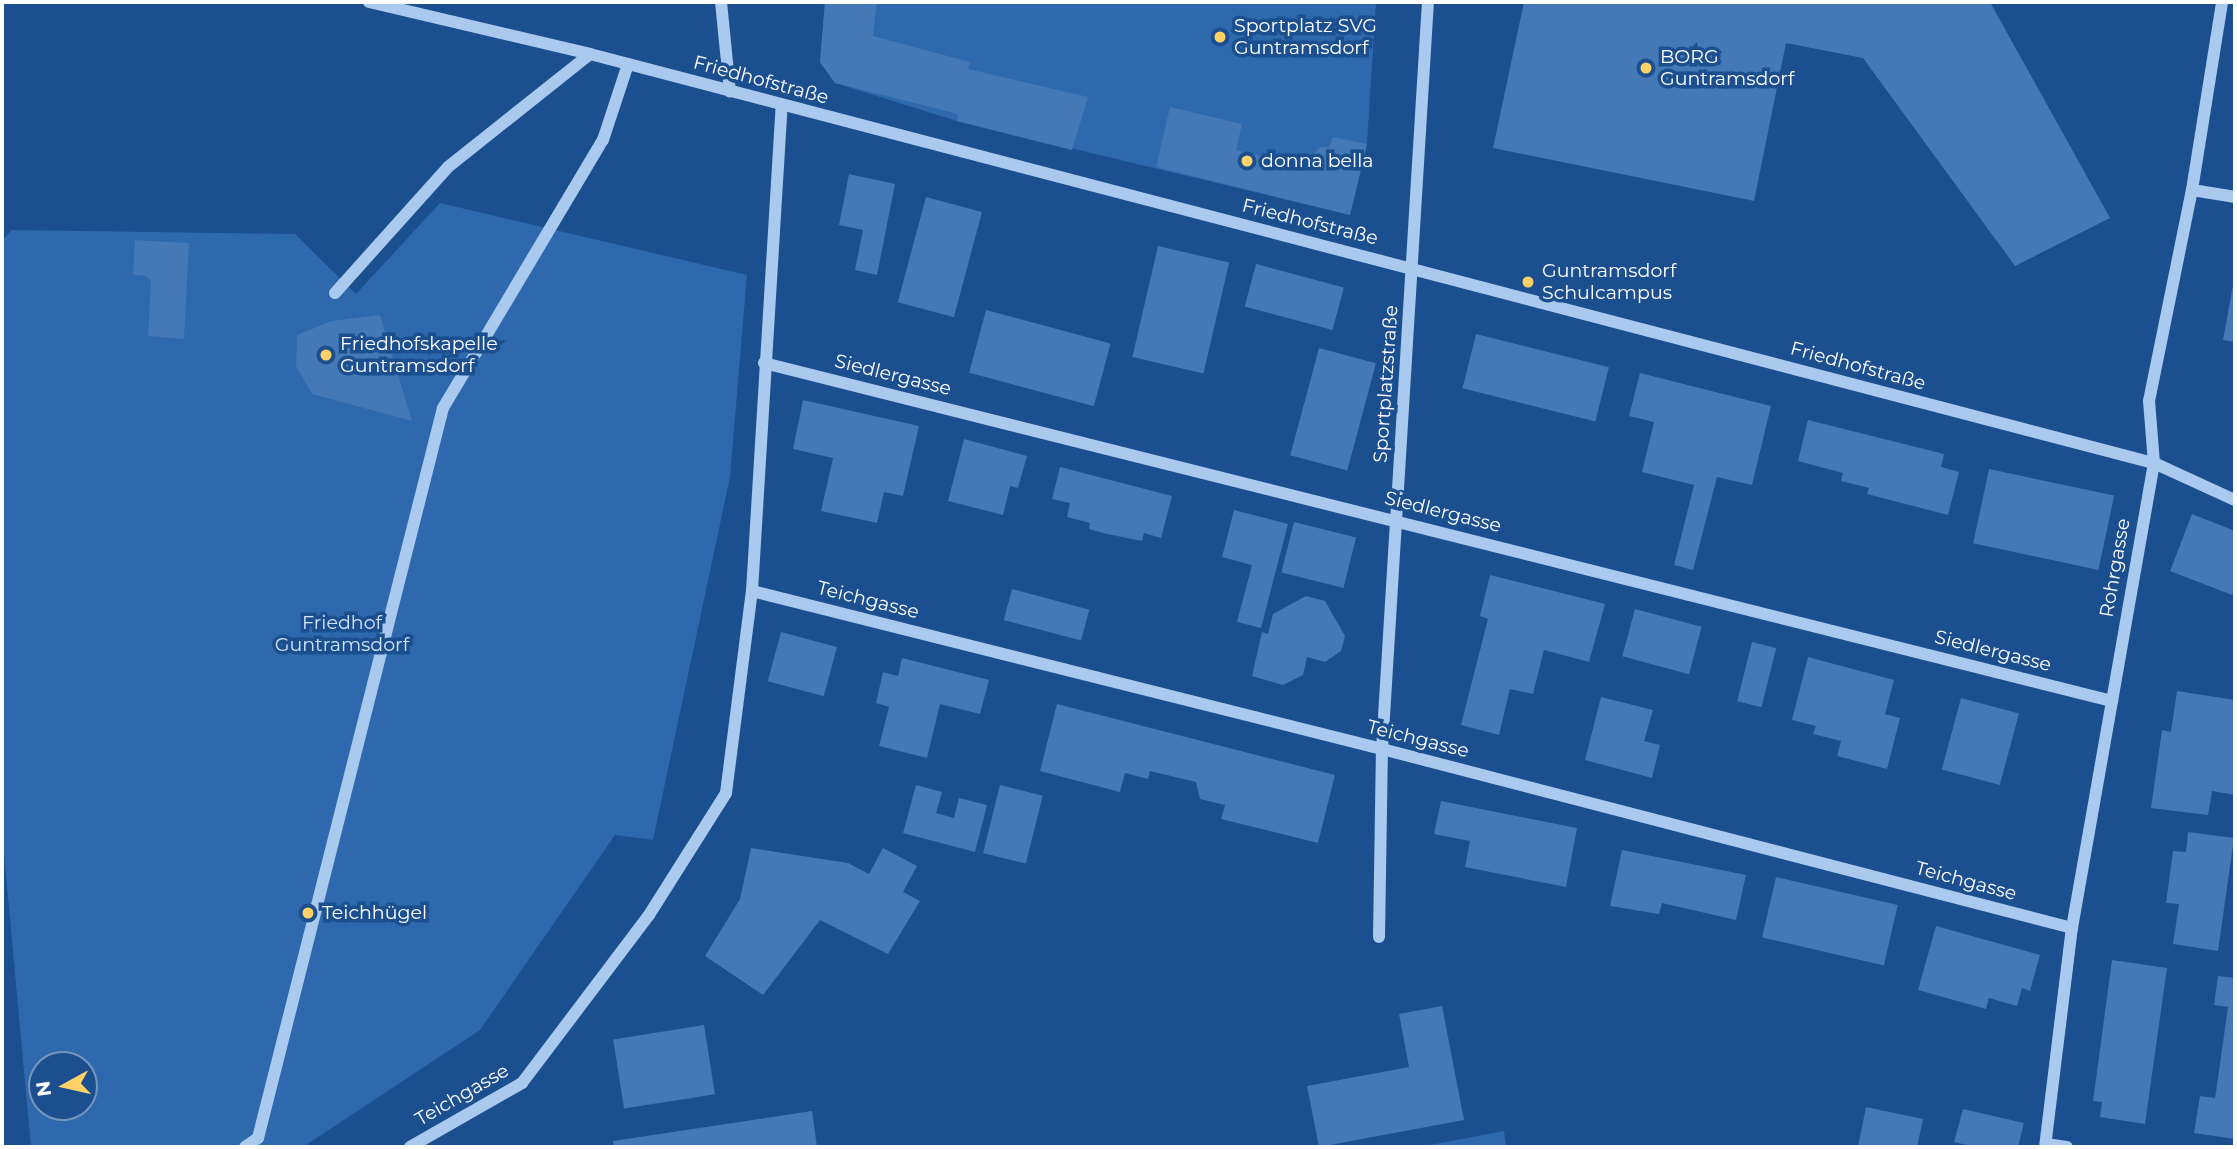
<!DOCTYPE html>
<meta charset="utf-8">
<style>
body{margin:0}
#map{position:relative;width:2237px;height:1149px;overflow:hidden;background:#1b4f8f;font-family:Montserrat,sans-serif}
div>[style]{position:absolute}
[style*='--x']{left:calc(var(--x)*1px);top:calc(var(--y)*1px);width:calc(var(--w)*1px);rotate:calc(var(--a)*1deg)}
.green>*{inset:0;background:#2e69ad}
.building>*{inset:0;background:#4478b7;transform-origin:0 0}
.minor>*{height:12px;margin:-6px;padding:0 6px;transform-origin:6px;border-radius:6px;background:#a9c9ee}
.dots>*{width:19px;height:19px;translate:-50% -50%;box-sizing:border-box;border:4px solid #1b4f8f;border-radius:50%}
span{translate:-50% -50%;white-space:nowrap;text-align:center;line-height:1.15;-webkit-text-stroke:7px #1b4f8f;paint-order:stroke}
.poi-label{font-size:19px;color:#fff}
.left{translate:0 -50%;text-align:left}
.street-label{font-size:19px;color:#fff}
.park-label{font-size:19px;color:#cfe3fa}
.frame{position:absolute;inset:0;border:4px solid #fff;pointer-events:none}
.north{position:absolute;left:28px;top:1051px;width:70px;height:70px;box-sizing:border-box;background:#1b4f8f;border:2px solid #7695bc;border-radius:50%;rotate:262deg;font-size:19px;font-weight:700;line-height:28px;text-align:center;color:#fff}
.north::after{content:'';display:block;margin:auto;width:24px;height:32px;background:#ffd166;clip-path:polygon(50% 0,100% 100%,50% 72%,0 100%)}
</style>
<div id="map">
<div class="green">
<i style="clip-path:polygon(825px 2px,1376px 2px,1367px 144px,1350px 215px,957px 121px,835px 83px,820px 62px)"></i>
<i style="clip-path:polygon(evenodd,440px 203px,747px 275px,730px 477px,653px 840px,615px 835px,480px 1030px,303px 1147px,31px 1147px,2px 832px,2px 241px,12px 230px,295px 234px,356px 294px,440px 203px,42px 1065px,84px 1065px,84px 1107px,42px 1107px,42px 1065px)"></i>
<i style="clip-path:polygon(1504px 1131px,1506px 1147px,1420px 1147px)"></i>
</div>
<div class="building">
<i style="clip-path:polygon(825px 2px,877px 2px,873px 36px,970px 62px,968px 69px,1088px 97px,1072px 150px,957px 121px,958px 114px,835px 83px,820px 62px)"></i>
<i style="clip-path:polygon(1524px 2px,1990px 2px,2110px 218px,2015px 266px,1863px 58px,1786px 43px,1754px 201px,1493px 148px)"></i>
<i style="clip-path:polygon(1170px 107px,1242px 124px,1236px 150px,1303px 166px,1320px 147px,1329px 147px,1333px 137px,1367px 144px,1350px 215px,1156px 167px)"></i>
<i style="clip-path:polygon(849px 174px,895px 184px,877px 275px,855px 270px,863px 230px,839px 225px)"></i>
<i style="left:926px;top:197px;width:58px;height:109px;rotate:15deg"></i>
<i style="clip-path:polygon(135px 240px,189px 243px,184px 339px,148px 336px,151px 281px,146px 276px,133px 275px)"></i>
<i style="left:1158px;top:246px;width:73px;height:114px;rotate:13deg"></i>
<i style="left:1256px;top:264px;width:91px;height:44px;rotate:15deg"></i>
<i style="clip-path:polygon(2234px 280px,2235px 280px,2235px 342px,2223px 340px)"></i>
<i style="left:986px;top:310px;width:129px;height:65px;rotate:15deg"></i>
<i style="clip-path:polygon(380px 315px,412px 421px,312px 394px,296px 366px,297px 335px,332px 321px)"></i>
<i style="left:1476px;top:334px;width:137px;height:56px;rotate:14deg"></i>
<i style="left:1319px;top:348px;width:59px;height:111px;rotate:15deg"></i>
<i style="clip-path:polygon(1640px 373px,1771px 406px,1752px 485px,1717px 477px,1693px 570px,1674px 565px,1694px 485px,1642px 472px,1654px 422px,1629px 416px)"></i>
<i style="clip-path:polygon(803px 400px,919px 426px,903px 496px,884px 492px,877px 523px,821px 511px,833px 458px,793px 449px)"></i>
<i style="clip-path:polygon(1808px 420px,1944px 454px,1941px 467px,1959px 472px,1948px 515px,1867px 494px,1869px 488px,1841px 481px,1843px 473px,1798px 461px)"></i>
<i style="clip-path:polygon(964px 439px,1027px 456px,1018px 488px,1010px 486px,1003px 515px,948px 501px)"></i>
<i style="clip-path:polygon(1060px 467px,1172px 496px,1161px 538px,1144px 533px,1142px 541px,1107px 534px,1089px 529px,1090px 523px,1067px 517px,1070px 503px,1052px 499px)"></i>
<i style="left:1989px;top:469px;width:128px;height:76px;rotate:12deg"></i>
<i style="clip-path:polygon(1234px 510px,1288px 524px,1261px 628px,1237px 622px,1252px 565px,1222px 557px)"></i>
<i style="clip-path:polygon(2192px 514px,2235px 531px,2235px 588px,2232px 595px,2170px 571px)"></i>
<i style="left:1294px;top:522px;width:64px;height:52px;rotate:14deg"></i>
<i style="clip-path:polygon(1490px 575px,1605px 604px,1589px 662px,1544px 650px,1533px 694px,1510px 689px,1499px 735px,1461px 725px,1488px 619px,1480px 616px)"></i>
<i style="left:1012px;top:589px;width:80px;height:32px;rotate:15deg"></i>
<i style="clip-path:polygon(1306px 596px,1325px 601px,1345px 636px,1341px 651px,1325px 662px,1307px 657px,1303px 675px,1283px 685px,1252px 676px,1262px 632px,1268px 634px,1273px 614px)"></i>
<i style="left:1635px;top:609px;width:69px;height:49px;rotate:15deg"></i>
<i style="left:781px;top:632px;width:58px;height:51px;rotate:15deg"></i>
<i style="left:1752px;top:642px;width:25px;height:61px;rotate:14deg"></i>
<i style="clip-path:polygon(1808px 657px,1894px 680px,1885px 714px,1900px 718px,1887px 769px,1837px 756px,1841px 741px,1813px 734px,1816px 726px,1792px 720px)"></i>
<i style="clip-path:polygon(902px 658px,989px 680px,980px 714px,940px 704px,927px 758px,879px 746px,889px 707px,876px 703px,883px 672px,898px 676px)"></i>
<i style="clip-path:polygon(2177px 691px,2235px 700px,2235px 795px,2212px 791px,2208px 815px,2151px 808px,2162px 730px,2171px 732px)"></i>
<i style="clip-path:polygon(1601px 697px,1653px 710px,1644px 741px,1660px 745px,1652px 778px,1585px 760px)"></i>
<i style="left:1961px;top:698px;width:60px;height:74px;rotate:15deg"></i>
<i style="clip-path:polygon(1057px 704px,1335px 775px,1318px 843px,1221px 819px,1225px 805px,1200px 799px,1196px 782px,1150px 771px,1148px 779px,1125px 773px,1120px 792px,1040px 771px)"></i>
<i style="clip-path:polygon(916px 785px,942px 792px,936px 813px,954px 818px,959px 798px,987px 805px,975px 852px,903px 833px)"></i>
<i style="left:1000px;top:785px;width:44px;height:70px;rotate:14deg"></i>
<i style="clip-path:polygon(1441px 801px,1577px 828px,1566px 887px,1465px 867px,1470px 841px,1434px 834px)"></i>
<i style="clip-path:polygon(2188px 832px,2234px 838px,2218px 951px,2173px 944px,2179px 904px,2166px 903px,2173px 851px,2186px 852px)"></i>
<i style="clip-path:polygon(751px 848px,848px 863px,869px 874px,883px 848px,917px 866px,903px 892px,920px 901px,888px 954px,820px 920px,763px 995px,705px 956px,740px 899px)"></i>
<i style="clip-path:polygon(1622px 850px,1746px 875px,1736px 920px,1662px 903px,1659px 914px,1610px 906px)"></i>
<i style="left:1776px;top:877px;width:125px;height:62px;rotate:13deg"></i>
<i style="clip-path:polygon(1936px 926px,2040px 955px,2030px 991px,2022px 988px,2017px 1006px,1989px 998px,1986px 1009px,1918px 990px)"></i>
<i style="clip-path:polygon(2112px 960px,2167px 968px,2145px 1124px,2100px 1117px,2102px 1102px,2093px 1101px)"></i>
<i style="clip-path:polygon(2218px 976px,2235px 978px,2235px 1139px,2194px 1133px,2200px 1096px,2215px 1098px,2216px 1092px,2228px 1007px,2214px 1005px)"></i>
<i style="clip-path:polygon(1442px 1006px,1464px 1120px,1319px 1147px,1307px 1086px,1409px 1067px,1399px 1014px)"></i>
<i style="left:704px;top:1025px;width:70px;height:92px;rotate:81deg"></i>
<i style="clip-path:polygon(1866px 1107px,1923px 1119px,1917px 1147px,1858px 1147px)"></i>
<i style="clip-path:polygon(1963px 1109px,2024px 1123px,2018px 1147px,1975px 1147px,1954px 1142px)"></i>
<i style="clip-path:polygon(812px 1111px,817px 1147px,614px 1147px,613px 1141px)"></i>
</div>
<div class="minor">
<i style="--x:369;--y:2;--w:227;--a:13.2"></i>
<i style="--x:590;--y:54;--w:1617;--a:14.66"></i>
<i style="--x:2154;--y:463;--w:89;--a:24.6"></i>
<i style="--x:721;--y:2;--w:90;--a:84.3"></i>
<i style="--x:2192;--y:190;--w:44;--a:9.2"></i>
<i style="--x:335;--y:293;--w:169;--a:-48.1"></i>
<i style="--x:448;--y:167;--w:181;--a:-38.5"></i>
<i style="--x:764;--y:363;--w:1390;--a:14.08"></i>
<i style="--x:752;--y:591;--w:650;--a:14.08"></i>
<i style="--x:1382;--y:749;--w:713;--a:14.54"></i>
<i style="--x:1379;--y:937;--w:188;--a:-89.1"></i>
<i style="--x:1382;--y:749;--w:748;--a:-86.48"></i>
<i style="--x:2046;--y:1144;--w:21;--a:8"></i>
<i style="--x:245;--y:1147;--w:16;--a:-35"></i>
<i style="--x:258;--y:1138;--w:753;--a:-75.78"></i>
<i style="--x:443;--y:408;--w:312;--a:-59.2"></i>
<i style="--x:603;--y:140;--w:80;--a:-71.8"></i>
<i style="--x:410;--y:1147;--w:129;--a:-29.7"></i>
<i style="--x:522;--y:1083;--w:211;--a:-52.9"></i>
<i style="--x:649;--y:915;--w:144;--a:-57.7"></i>
<i style="--x:726;--y:793;--w:204;--a:-82.7"></i>
<i style="--x:752;--y:591;--w:486;--a:-86.5"></i>
<i style="--x:2045;--y:1147;--w:221;--a:-83"></i>
<i style="--x:2072;--y:928;--w:472;--a:-80"></i>
<i style="--x:2154;--y:463;--w:62;--a:-94.6"></i>
<i style="--x:2149;--y:401;--w:215;--a:-78.5"></i>
<i style="--x:2192;--y:190;--w:190;--a:-80.9"></i>
</div>
<div class="dots">
<i style="left:1220px;top:37px;background:#ffd166"></i>
<i style="left:1646px;top:68px;background:#ffd166"></i>
<i style="left:1247px;top:161px;background:#ffd166"></i>
<i style="left:1528px;top:282px;background:#ffd166"></i>
<i style="left:326px;top:355px;background:#ffd166"></i>
<i style="left:308px;top:913px;background:#ffd166"></i>
</div>
<div class="poi-label">
<span class="left" style="left:1234px;top:37px">Sportplatz SVG<br>Guntramsdorf</span>
<span class="left" style="left:1660px;top:68px">BORG<br>Guntramsdorf</span>
<span class="left" style="left:1261px;top:161px">donna bella</span>
<span class="left" style="left:1542px;top:282px">Guntramsdorf<br>Schulcampus</span>
<span class="left" style="left:340px;top:355px">Friedhofskapelle<br>Guntramsdorf</span>
<span class="left" style="left:322px;top:913px">Teichhügel</span>
</div>
<div class="street-label">
<span style="left:761px;top:80px;rotate:15deg">Friedhofstraße</span>
<span style="left:1310px;top:222px;rotate:14deg">Friedhofstraße</span>
<span style="left:1858px;top:366px;rotate:15deg">Friedhofstraße</span>
<span style="left:893px;top:375px;rotate:14deg">Siedlergasse</span>
<span style="left:1386px;top:384px;rotate:-86deg">Sportplatzstraße</span>
<span style="left:1443px;top:512px;rotate:14deg">Siedlergasse</span>
<span style="left:2115px;top:568px;rotate:-80deg">Rohrgasse</span>
<span style="left:868px;top:600px;rotate:14deg">Teichgasse</span>
<span style="left:1993px;top:651px;rotate:14deg">Siedlergasse</span>
<span style="left:1418px;top:739px;rotate:14deg">Teichgasse</span>
<span style="left:1966px;top:881px;rotate:15deg">Teichgasse</span>
<span style="left:462px;top:1095px;rotate:-30deg">Teichgasse</span>
</div>
<div class="park-label">
<span style="left:342px;top:634px">Friedhof<br>Guntramsdorf</span>
</div>
<div class="frame"></div>
<div class="north">N</div>
</div>
